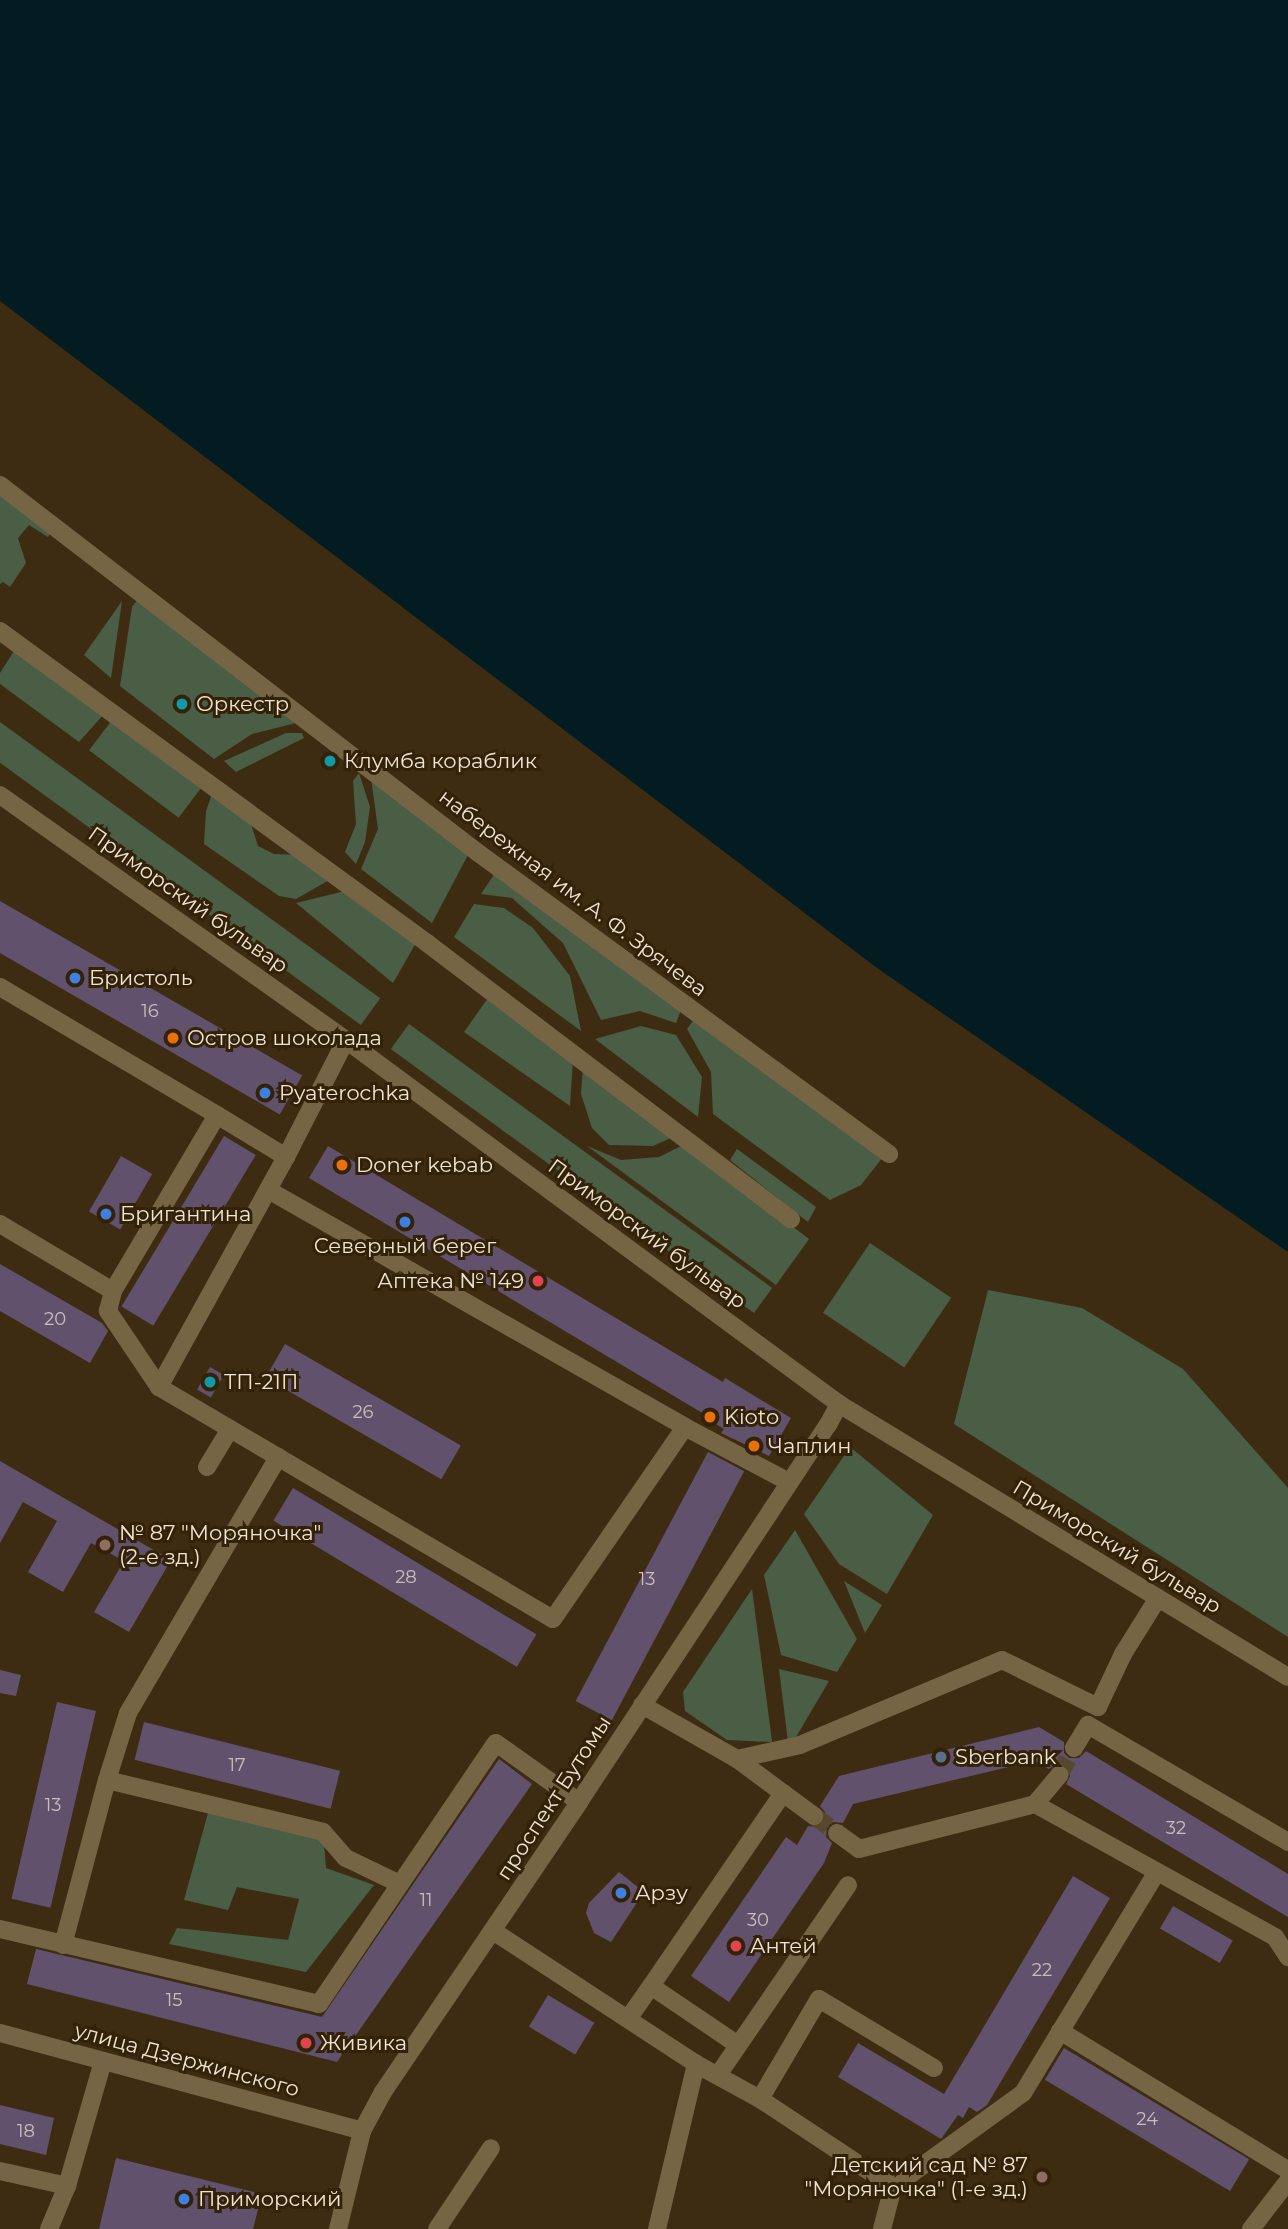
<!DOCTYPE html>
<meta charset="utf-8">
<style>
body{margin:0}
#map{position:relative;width:1288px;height:2229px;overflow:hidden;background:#3e2c12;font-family:Montserrat,sans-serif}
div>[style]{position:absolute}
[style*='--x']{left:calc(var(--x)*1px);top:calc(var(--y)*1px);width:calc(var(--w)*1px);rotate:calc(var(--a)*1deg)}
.green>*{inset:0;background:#495e45;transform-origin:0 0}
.water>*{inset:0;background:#031c22}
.building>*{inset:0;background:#61516c;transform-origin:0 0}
.minor-tunnel>*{height:18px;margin-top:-9px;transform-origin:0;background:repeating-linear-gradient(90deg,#58472f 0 18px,transparent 0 27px)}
.minor>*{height:18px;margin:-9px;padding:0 9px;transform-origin:9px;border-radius:9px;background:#766545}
.dots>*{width:19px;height:19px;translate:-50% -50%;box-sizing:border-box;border:4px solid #332207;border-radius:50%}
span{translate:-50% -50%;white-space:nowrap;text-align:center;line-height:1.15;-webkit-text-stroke:6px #332207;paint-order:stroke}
.number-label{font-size:18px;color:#cbbeba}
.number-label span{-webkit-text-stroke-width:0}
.poi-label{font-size:21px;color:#eee3d4}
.left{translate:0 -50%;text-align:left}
.right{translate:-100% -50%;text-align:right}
.street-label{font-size:21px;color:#eee3d4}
</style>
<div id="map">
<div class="green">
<i style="clip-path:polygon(0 494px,51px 533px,48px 537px,29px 525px,18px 538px,26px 563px,10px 587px,3px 582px,0 584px)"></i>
<i style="clip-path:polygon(139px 598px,300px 722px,252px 734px,214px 759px,120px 686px,132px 607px)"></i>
<i style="clip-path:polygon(122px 601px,111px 678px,84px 655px)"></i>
<i style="clip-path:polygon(14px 651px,104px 714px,79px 742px,0 684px,0 673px)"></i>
<i style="left:112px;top:720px;width:112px;height:38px;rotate:37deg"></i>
<i style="left:0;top:722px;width:470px;height:33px;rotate:36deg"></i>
<i style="clip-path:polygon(286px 733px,302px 733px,304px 738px,236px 772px,224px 761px)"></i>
<i style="clip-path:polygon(359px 773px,370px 807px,365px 842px,356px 864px,345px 852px,356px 824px,353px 781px)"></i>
<i style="clip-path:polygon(371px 778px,469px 853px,432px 923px,361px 869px,378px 829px)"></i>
<i style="clip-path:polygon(213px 791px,249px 818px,258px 846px,274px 854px,302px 855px,331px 879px,296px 899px,279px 896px,204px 844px,206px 811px)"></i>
<i style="clip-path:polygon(501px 864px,681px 1010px,676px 1023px,640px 1011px,601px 1020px,563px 943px,512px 898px,481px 894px)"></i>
<i style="clip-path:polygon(345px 891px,416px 943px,393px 983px,296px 903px)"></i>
<i style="clip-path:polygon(474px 904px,504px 908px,533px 928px,570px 976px,581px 1031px,454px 937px)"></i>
<i style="clip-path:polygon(488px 998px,573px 1059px,570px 1106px,464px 1032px)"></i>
<i style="clip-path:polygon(695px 1018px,883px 1157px,861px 1185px,830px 1200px,713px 1114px,711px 1072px,687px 1029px)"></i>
<i style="left:409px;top:1024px;width:449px;height:31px;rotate:36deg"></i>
<i style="clip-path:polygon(641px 1026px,676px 1035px,702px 1077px,698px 1117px,595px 1039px)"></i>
<i style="clip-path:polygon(583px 1067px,675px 1136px,653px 1146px,609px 1145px,592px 1128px,581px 1094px)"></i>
<i style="clip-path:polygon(685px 1144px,809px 1239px,776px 1285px,587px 1146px,621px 1160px,659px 1157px)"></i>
<i style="clip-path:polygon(737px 1149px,816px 1207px,808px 1222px,730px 1160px)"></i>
<i style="left:870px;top:1243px;width:98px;height:84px;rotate:34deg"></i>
<i style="clip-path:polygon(988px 1290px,1082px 1308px,1183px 1369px,1288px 1488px,1288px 1637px,954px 1424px)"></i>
<i style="clip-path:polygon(850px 1447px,933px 1515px,887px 1594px,839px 1564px,804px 1514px)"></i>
<i style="clip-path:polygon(795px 1530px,857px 1639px,837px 1672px,781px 1655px,764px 1575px)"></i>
<i style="clip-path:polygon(844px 1581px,882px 1605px,865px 1633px)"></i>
<i style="clip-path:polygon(752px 1589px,772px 1741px,772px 1742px,727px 1740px,685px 1711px,683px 1692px)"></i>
<i style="clip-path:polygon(779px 1669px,829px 1681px,796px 1737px,788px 1742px)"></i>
<i style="clip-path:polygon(208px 1813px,323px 1832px,326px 1868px,374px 1885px,306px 1972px,169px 1944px,177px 1928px,288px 1940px,299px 1899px,237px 1887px,228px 1910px,184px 1900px)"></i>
</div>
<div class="water">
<i style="clip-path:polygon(0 0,1288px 0,1288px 1252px,877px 968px,0 301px)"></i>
</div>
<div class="building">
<i style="left:0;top:901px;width:349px;height:45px;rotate:30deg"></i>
<i style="left:224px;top:1136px;width:37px;height:199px;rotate:31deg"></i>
<i style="clip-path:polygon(328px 1146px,723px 1382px,725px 1378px,791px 1418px,769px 1456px,721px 1433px,724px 1429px,703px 1416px,704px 1414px,309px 1178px)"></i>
<i style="left:121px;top:1156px;width:36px;height:64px;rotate:30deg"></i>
<i style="clip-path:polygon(0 1264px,102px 1323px,108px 1331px,90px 1363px,0 1311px)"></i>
<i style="left:285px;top:1344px;width:203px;height:39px;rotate:30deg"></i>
<i style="left:210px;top:1367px;width:16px;height:26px;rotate:30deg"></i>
<i style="left:708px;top:1452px;width:41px;height:282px;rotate:28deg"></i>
<i style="clip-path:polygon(0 1461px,171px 1560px,129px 1632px,94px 1612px,124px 1561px,91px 1543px,63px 1592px,28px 1572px,57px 1521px,23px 1502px,0 1543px)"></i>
<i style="left:293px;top:1488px;width:284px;height:38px;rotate:31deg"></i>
<i style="clip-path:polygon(0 1670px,21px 1675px,16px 1696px,0 1693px)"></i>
<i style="left:57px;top:1702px;width:40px;height:202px;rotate:13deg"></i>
<i style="left:144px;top:1722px;width:202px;height:39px;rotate:14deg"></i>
<i style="clip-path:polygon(1039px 1727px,1064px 1742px,1064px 1753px,1069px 1758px,1079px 1758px,1086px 1751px,1288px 1874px,1288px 1917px,1066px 1784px,1070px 1776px,1066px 1766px,1056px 1764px,1049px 1769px,1034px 1761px,853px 1804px,843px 1823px,833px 1822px,827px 1827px,826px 1837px,832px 1843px,824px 1863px,729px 2002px,691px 1976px,786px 1837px,797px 1845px,808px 1826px,818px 1827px,823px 1822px,825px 1812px,820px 1806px,839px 1776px)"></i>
<i style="clip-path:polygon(499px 1759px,532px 1784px,337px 2062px,27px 1984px,36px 1949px,322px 2017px)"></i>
<i style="clip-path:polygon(619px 1872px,644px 1892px,611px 1942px,594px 1933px,586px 1913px,589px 1903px)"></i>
<i style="clip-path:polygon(1073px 1876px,1110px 1898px,987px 2105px,977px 2112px,969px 2107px,963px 2118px,958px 2115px,941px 2139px,838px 2077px,858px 2043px,944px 2094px)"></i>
<i style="left:1173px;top:1906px;width:69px;height:26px;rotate:30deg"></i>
<i style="left:548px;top:1995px;width:54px;height:37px;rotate:31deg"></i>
<i style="left:1064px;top:2048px;width:216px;height:37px;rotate:31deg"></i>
<i style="clip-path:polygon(0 2105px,54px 2118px,46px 2155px,0 2144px)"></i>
<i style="clip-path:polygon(116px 2158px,262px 2194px,253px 2229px,99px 2229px)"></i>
</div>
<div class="minor-tunnel">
<i style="--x:1059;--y:1775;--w:31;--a:-61"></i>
<i style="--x:814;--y:1816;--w:29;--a:36"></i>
</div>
<div class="minor">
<i style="--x:0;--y:485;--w:602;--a:37.57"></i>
<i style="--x:477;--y:852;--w:511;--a:36.24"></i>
<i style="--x:0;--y:631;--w:529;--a:36.15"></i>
<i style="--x:427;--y:943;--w:457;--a:37.2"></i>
<i style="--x:0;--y:795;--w:424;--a:35.3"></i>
<i style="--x:346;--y:1040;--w:613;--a:36.44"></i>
<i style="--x:839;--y:1404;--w:525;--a:31.3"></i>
<i style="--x:0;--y:987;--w:252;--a:30.5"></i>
<i style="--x:286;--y:1157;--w:263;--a:118.9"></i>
<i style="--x:159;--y:1387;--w:457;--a:30.5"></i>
<i style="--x:553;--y:1619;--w:233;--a:-55.5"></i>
<i style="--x:685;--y:1427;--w:118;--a:27.9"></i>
<i style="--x:270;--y:1191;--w:477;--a:29.6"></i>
<i style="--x:0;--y:1224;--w:131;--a:30.7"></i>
<i style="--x:159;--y:1387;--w:92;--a:-123.9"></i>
<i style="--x:108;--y:1311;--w:21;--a:-76"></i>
<i style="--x:113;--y:1291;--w:204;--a:-59.4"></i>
<i style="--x:217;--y:1115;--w:81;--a:31.3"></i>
<i style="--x:286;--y:1157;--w:131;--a:-62.9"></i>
<i style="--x:207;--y:1467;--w:44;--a:-58.8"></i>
<i style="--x:642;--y:1705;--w:109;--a:29.6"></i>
<i style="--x:737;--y:1759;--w:96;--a:36.5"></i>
<i style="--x:1074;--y:1748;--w:27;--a:-59"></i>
<i style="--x:1088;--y:1725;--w:232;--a:30.3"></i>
<i style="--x:737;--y:1759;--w:65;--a:-12.5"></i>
<i style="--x:800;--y:1745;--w:219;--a:-22.8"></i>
<i style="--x:1002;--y:1660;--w:107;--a:26.1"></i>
<i style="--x:1098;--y:1707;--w:59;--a:-64.7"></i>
<i style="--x:1123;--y:1654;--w:66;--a:-58"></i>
<i style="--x:107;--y:1780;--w:70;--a:-72.6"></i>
<i style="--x:128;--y:1713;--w:297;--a:-59.6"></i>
<i style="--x:1035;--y:1804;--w:274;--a:29"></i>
<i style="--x:1275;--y:1937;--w:24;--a:57"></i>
<i style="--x:837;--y:1833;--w:27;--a:36"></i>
<i style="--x:859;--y:1849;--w:182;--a:-14.3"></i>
<i style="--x:1035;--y:1804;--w:38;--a:-50"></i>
<i style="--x:0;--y:1929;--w:328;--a:13.2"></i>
<i style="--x:319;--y:2004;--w:315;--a:-55.9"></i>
<i style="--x:496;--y:1743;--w:102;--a:35.4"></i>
<i style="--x:493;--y:1931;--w:243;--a:33.2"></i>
<i style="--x:696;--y:2064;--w:73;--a:28.7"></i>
<i style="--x:760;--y:2099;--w:159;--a:33.5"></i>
<i style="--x:893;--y:2187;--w:43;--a:104.7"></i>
<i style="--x:63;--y:1945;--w:171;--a:-75.1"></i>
<i style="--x:107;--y:1780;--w:222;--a:13.5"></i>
<i style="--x:323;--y:1832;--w:35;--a:49"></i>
<i style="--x:346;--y:1858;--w:60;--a:25.7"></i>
<i style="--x:628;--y:2019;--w:40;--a:-55.1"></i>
<i style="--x:1060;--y:2031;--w:267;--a:31.4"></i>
<i style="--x:0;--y:2033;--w:375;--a:15.1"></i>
<i style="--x:738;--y:2045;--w:105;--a:-145.9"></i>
<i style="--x:651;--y:1986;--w:234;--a:-55.6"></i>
<i style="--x:718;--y:2075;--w:230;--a:-55.6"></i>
<i style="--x:760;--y:2099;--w:116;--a:-59.5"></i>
<i style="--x:819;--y:1999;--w:134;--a:31"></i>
<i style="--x:0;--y:2171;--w:69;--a:12.6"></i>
<i style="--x:893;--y:2187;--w:160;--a:-35.9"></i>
<i style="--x:1023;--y:2093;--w:258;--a:-58.8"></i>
<i style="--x:49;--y:2229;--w:47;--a:-67.3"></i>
<i style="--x:67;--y:2186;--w:130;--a:-73.9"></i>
<i style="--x:338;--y:2229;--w:101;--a:-76.2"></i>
<i style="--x:362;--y:2131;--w:44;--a:-61.7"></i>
<i style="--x:383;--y:2092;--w:350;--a:-55.9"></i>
<i style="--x:579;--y:1802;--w:452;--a:-56.6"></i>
<i style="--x:828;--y:1425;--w:24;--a:-62"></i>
<i style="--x:437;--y:2229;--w:97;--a:-56.3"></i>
<i style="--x:657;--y:2229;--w:170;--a:-76.7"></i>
<i style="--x:1251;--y:2229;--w:61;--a:-52.4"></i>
</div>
<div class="dots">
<i style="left:182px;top:704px;background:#0f9aa8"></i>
<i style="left:330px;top:761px;background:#0f9aa8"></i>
<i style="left:75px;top:978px;background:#3f7fe0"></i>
<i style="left:173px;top:1038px;background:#e8710a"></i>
<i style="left:265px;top:1093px;background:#3f7fe0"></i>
<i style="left:342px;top:1165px;background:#e8710a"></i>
<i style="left:106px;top:1214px;background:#3f7fe0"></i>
<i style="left:405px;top:1222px;background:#3f7fe0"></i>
<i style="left:538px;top:1281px;background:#e0444e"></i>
<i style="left:210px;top:1382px;background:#0f9aa8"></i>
<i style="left:710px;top:1417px;background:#e8710a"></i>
<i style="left:754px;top:1446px;background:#e8710a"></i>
<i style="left:105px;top:1545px;background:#8d6e63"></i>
<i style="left:941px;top:1757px;background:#5c6f8a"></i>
<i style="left:621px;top:1893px;background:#3f7fe0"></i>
<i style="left:736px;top:1946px;background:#e0444e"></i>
<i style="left:306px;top:2043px;background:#e0444e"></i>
<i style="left:1042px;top:2177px;background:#8d6e63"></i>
<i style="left:184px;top:2199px;background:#3f7fe0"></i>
</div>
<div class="number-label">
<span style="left:150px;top:1011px">16</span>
<span style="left:55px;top:1319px">20</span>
<span style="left:363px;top:1412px">26</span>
<span style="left:406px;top:1577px">28</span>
<span style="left:647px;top:1579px">13</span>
<span style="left:237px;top:1765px">17</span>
<span style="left:53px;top:1805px">13</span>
<span style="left:1176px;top:1828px">32</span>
<span style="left:426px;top:1900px">11</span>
<span style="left:758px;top:1920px">30</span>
<span style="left:1042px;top:1970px">22</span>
<span style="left:174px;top:2000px">15</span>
<span style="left:1147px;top:2119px">24</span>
<span style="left:26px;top:2131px">18</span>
</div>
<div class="poi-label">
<span class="left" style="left:196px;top:704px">Оркестр</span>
<span class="left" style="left:344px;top:761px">Клумба кораблик</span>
<span class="left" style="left:89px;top:978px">Бристоль</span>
<span class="left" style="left:187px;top:1038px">Остров шоколада</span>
<span class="left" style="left:279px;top:1093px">Pyaterochka</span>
<span class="left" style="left:356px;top:1165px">Doner kebab</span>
<span class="left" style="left:120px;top:1214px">Бригантина</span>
<span style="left:405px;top:1246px">Северный берег</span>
<span class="right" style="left:524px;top:1281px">Аптека № 149</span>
<span class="left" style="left:224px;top:1382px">ТП-21П</span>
<span class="left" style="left:724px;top:1417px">Kioto</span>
<span class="left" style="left:768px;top:1446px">Чаплин</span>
<span class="left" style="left:119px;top:1545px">№ 87 "Моряночка"<br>(2-е зд.)</span>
<span class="left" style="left:955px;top:1757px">Sberbank</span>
<span class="left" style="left:635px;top:1893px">Арзу</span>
<span class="left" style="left:750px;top:1946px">Антей</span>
<span class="left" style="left:320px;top:2043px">Живика</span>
<span class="right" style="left:1028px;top:2177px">Детский сад № 87<br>"Моряночка" (1-е зд.)</span>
<span class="left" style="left:198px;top:2199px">Приморский</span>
</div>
<div class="street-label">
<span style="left:573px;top:893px;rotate:37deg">набережная им. А. Ф. Зрячева</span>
<span style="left:188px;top:900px;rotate:35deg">Приморский бульвар</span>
<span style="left:647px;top:1234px;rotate:36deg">Приморский бульвар</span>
<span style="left:1117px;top:1547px;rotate:31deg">Приморский бульвар</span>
<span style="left:554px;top:1798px;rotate:-57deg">проспект Бутомы</span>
<span style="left:187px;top:2060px;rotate:15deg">улица Дзержинского</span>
</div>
</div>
